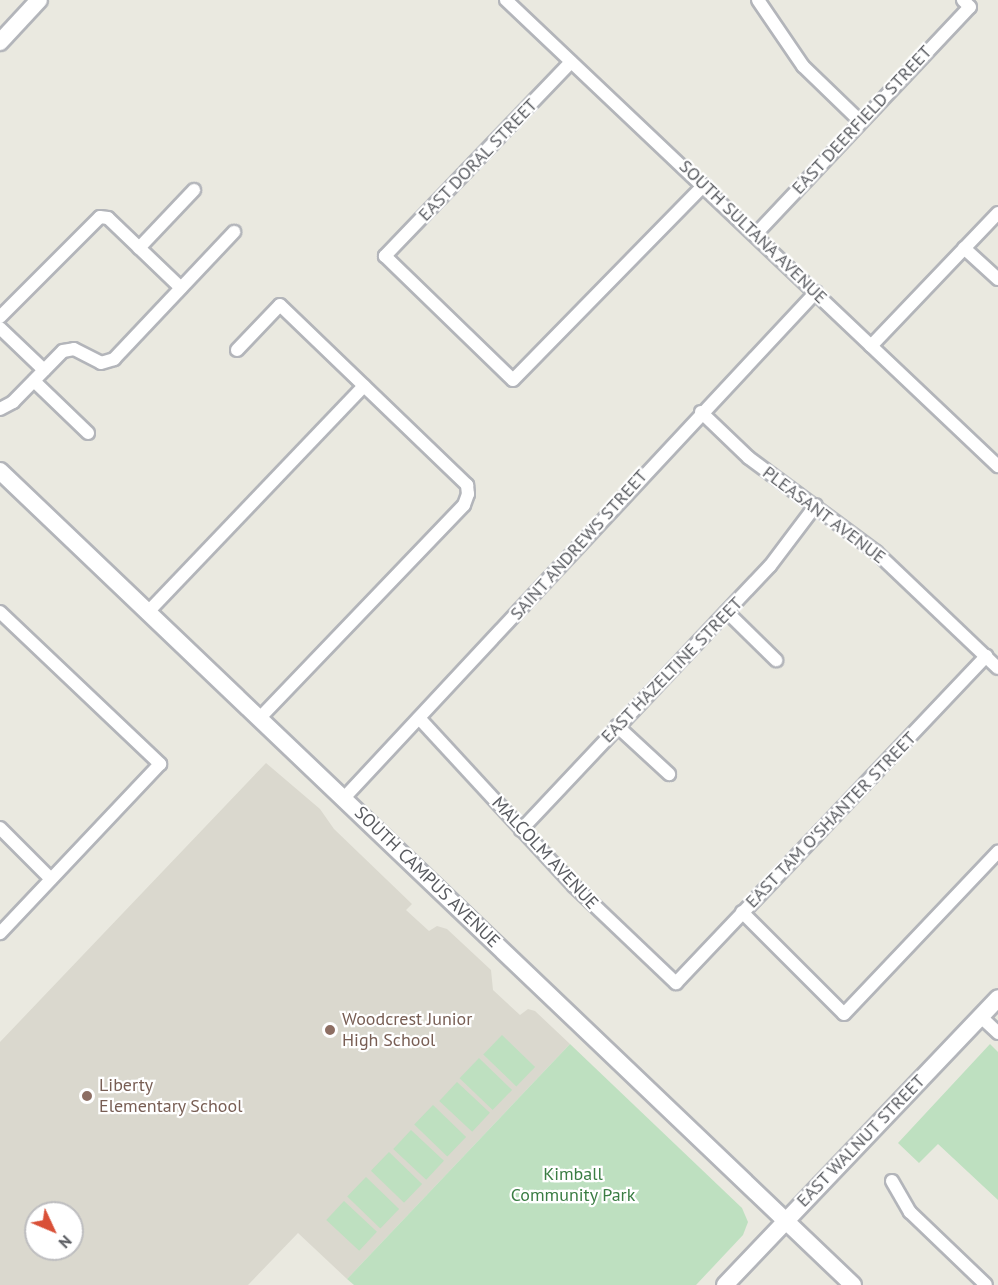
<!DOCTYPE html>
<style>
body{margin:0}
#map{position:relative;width:998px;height:1285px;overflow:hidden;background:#eae9e0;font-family:"PT Sans",sans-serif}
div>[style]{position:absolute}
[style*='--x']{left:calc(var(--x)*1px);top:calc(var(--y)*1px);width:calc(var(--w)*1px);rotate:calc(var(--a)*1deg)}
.education>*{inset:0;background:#dad8ce}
.green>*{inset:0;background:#bee0c0;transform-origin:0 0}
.roads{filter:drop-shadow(2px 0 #b3b5ba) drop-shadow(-2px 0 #b3b5ba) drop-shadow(0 2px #b3b5ba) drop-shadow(0 -2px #b3b5ba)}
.street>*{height:12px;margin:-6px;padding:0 6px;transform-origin:6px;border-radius:6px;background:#fff}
.secondary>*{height:16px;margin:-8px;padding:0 8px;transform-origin:8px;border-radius:8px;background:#fff}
.dots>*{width:16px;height:16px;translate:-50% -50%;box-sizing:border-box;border:3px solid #fff;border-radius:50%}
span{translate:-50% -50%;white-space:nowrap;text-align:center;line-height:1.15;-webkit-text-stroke:4.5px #fff;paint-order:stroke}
.street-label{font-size:18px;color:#595b60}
.education-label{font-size:18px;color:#785e54}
.left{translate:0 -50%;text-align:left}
.park-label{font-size:18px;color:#3a7d43}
.north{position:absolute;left:24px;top:1201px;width:60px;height:60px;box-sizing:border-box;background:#fff;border:2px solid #bdbdbf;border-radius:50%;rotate:134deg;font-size:16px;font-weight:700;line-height:24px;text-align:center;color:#595b60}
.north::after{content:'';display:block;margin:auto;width:21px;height:27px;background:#d95037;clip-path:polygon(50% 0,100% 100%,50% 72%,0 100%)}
</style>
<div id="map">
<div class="education">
<i style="clip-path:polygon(evenodd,266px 763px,320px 809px,334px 829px,412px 904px,406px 910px,429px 931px,437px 926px,447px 929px,491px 970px,493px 990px,520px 1015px,528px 1009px,535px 1011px,570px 1044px,347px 1279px,298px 1233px,248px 1285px,0 1285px,0 1042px,266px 763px,36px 1213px,72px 1213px,72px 1249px,36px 1249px,36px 1213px)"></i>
</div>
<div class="green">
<i style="left:502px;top:1035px;width:46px;height:27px;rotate:44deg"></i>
<i style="clip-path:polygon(570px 1044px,742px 1208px,748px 1222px,743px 1235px,696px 1285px,354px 1285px,347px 1279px)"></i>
<i style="clip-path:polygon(990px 1044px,998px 1052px,998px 1200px,938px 1144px,919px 1163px,898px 1143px)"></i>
<i style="left:479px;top:1058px;width:46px;height:28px;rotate:44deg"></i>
<i style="left:457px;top:1082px;width:45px;height:26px;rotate:43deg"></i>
<i style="left:433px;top:1105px;width:46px;height:27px;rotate:44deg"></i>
<i style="left:411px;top:1130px;width:45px;height:26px;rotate:43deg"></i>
<i style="left:389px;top:1152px;width:46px;height:26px;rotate:44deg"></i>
<i style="left:366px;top:1177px;width:46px;height:27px;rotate:44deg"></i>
<i style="left:344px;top:1201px;width:45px;height:26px;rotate:43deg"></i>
</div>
<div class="roads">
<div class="street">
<i style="--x:506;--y:0;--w:678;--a:43.45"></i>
<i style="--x:758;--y:0;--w:80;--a:55.7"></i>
<i style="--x:803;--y:66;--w:79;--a:44"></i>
<i style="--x:571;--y:62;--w:269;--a:133.8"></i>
<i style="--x:385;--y:256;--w:178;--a:44.1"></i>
<i style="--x:513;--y:380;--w:273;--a:-45.6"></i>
<i style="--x:755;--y:235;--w:313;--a:-46.7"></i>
<i style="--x:970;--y:7;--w:10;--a:-135"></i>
<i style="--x:139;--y:248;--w:80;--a:-46.5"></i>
<i style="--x:964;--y:248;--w:46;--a:42.4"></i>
<i style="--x:0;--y:317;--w:141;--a:-45"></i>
<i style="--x:100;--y:217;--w:8;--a:7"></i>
<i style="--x:108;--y:218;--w:101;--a:43.8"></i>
<i style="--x:0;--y:328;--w:61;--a:43.7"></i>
<i style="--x:871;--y:346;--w:184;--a:-46.3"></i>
<i style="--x:237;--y:350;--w:62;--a:-46.3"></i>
<i style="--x:280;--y:305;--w:260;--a:43.9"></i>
<i style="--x:467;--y:485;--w:9;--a:84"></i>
<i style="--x:468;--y:494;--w:12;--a:110"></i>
<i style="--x:464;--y:505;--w:296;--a:133.8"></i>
<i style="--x:34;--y:381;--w:75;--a:43.9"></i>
<i style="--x:0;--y:409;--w:15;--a:-28"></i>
<i style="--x:13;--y:402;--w:71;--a:-45.6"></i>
<i style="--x:63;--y:351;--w:11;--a:-10"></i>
<i style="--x:74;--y:349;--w:30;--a:27"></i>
<i style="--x:101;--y:363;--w:14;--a:-17"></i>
<i style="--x:114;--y:359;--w:175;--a:-46.6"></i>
<i style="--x:701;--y:412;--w:66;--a:43.8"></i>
<i style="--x:749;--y:458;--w:158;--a:36.5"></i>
<i style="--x:876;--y:552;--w:168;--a:43.6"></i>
<i style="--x:0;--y:612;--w:221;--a:43.5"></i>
<i style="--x:160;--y:764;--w:233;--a:133.4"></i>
<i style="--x:727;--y:612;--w:69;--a:44.4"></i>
<i style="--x:147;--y:613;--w:314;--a:-46.3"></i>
<i style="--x:419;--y:718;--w:229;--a:47.3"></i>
<i style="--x:574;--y:886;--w:141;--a:43.6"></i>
<i style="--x:676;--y:983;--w:451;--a:-46.5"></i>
<i style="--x:617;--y:726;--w:71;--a:42.7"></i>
<i style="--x:344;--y:798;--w:692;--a:-46.99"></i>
<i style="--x:0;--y:828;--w:72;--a:45"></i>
<i style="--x:521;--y:830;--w:363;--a:-46.7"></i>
<i style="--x:770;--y:566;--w:76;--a:-53"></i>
<i style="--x:742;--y:912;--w:144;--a:45"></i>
<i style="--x:844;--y:1014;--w:224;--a:-46.5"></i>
<i style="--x:980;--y:1016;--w:25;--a:43"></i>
<i style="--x:892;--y:1181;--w:36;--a:60"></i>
<i style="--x:910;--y:1212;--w:105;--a:43.8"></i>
</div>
<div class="secondary">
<i style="--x:0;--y:42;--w:57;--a:-47.1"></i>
<i style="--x:0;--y:471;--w:1179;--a:43.66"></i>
<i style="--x:725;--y:1285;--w:396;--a:-46.4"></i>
</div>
</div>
<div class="dots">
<i style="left:330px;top:1030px;background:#8d6e63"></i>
<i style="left:87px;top:1096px;background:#8d6e63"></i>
</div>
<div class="street-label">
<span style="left:862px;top:120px;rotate:-47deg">EAST DEERFIELD STREET</span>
<span style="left:478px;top:160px;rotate:-46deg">EAST DORAL STREET</span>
<span style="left:753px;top:232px;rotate:44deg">SOUTH SULTANA AVENUE</span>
<span style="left:824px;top:515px;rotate:37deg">PLEASANT AVENUE</span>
<span style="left:579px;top:545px;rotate:-48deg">SAINT ANDREWS STREET</span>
<span style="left:672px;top:670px;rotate:-46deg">EAST HAZELTINE STREET</span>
<span style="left:831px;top:820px;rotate:-46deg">EAST TAM O'SHANTER STREET</span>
<span style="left:545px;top:853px;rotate:47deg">MALCOLM AVENUE</span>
<span style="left:427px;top:877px;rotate:44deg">SOUTH CAMPUS AVENUE</span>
<span style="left:861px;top:1141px;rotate:-46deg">EAST WALNUT STREET</span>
</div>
<div class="education-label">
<span class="left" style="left:342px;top:1030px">Woodcrest Junior<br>High School</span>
<span class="left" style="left:99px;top:1096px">Liberty<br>Elementary School</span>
</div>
<div class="park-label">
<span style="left:573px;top:1185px">Kimball<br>Community Park</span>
</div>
<div class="north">N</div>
</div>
